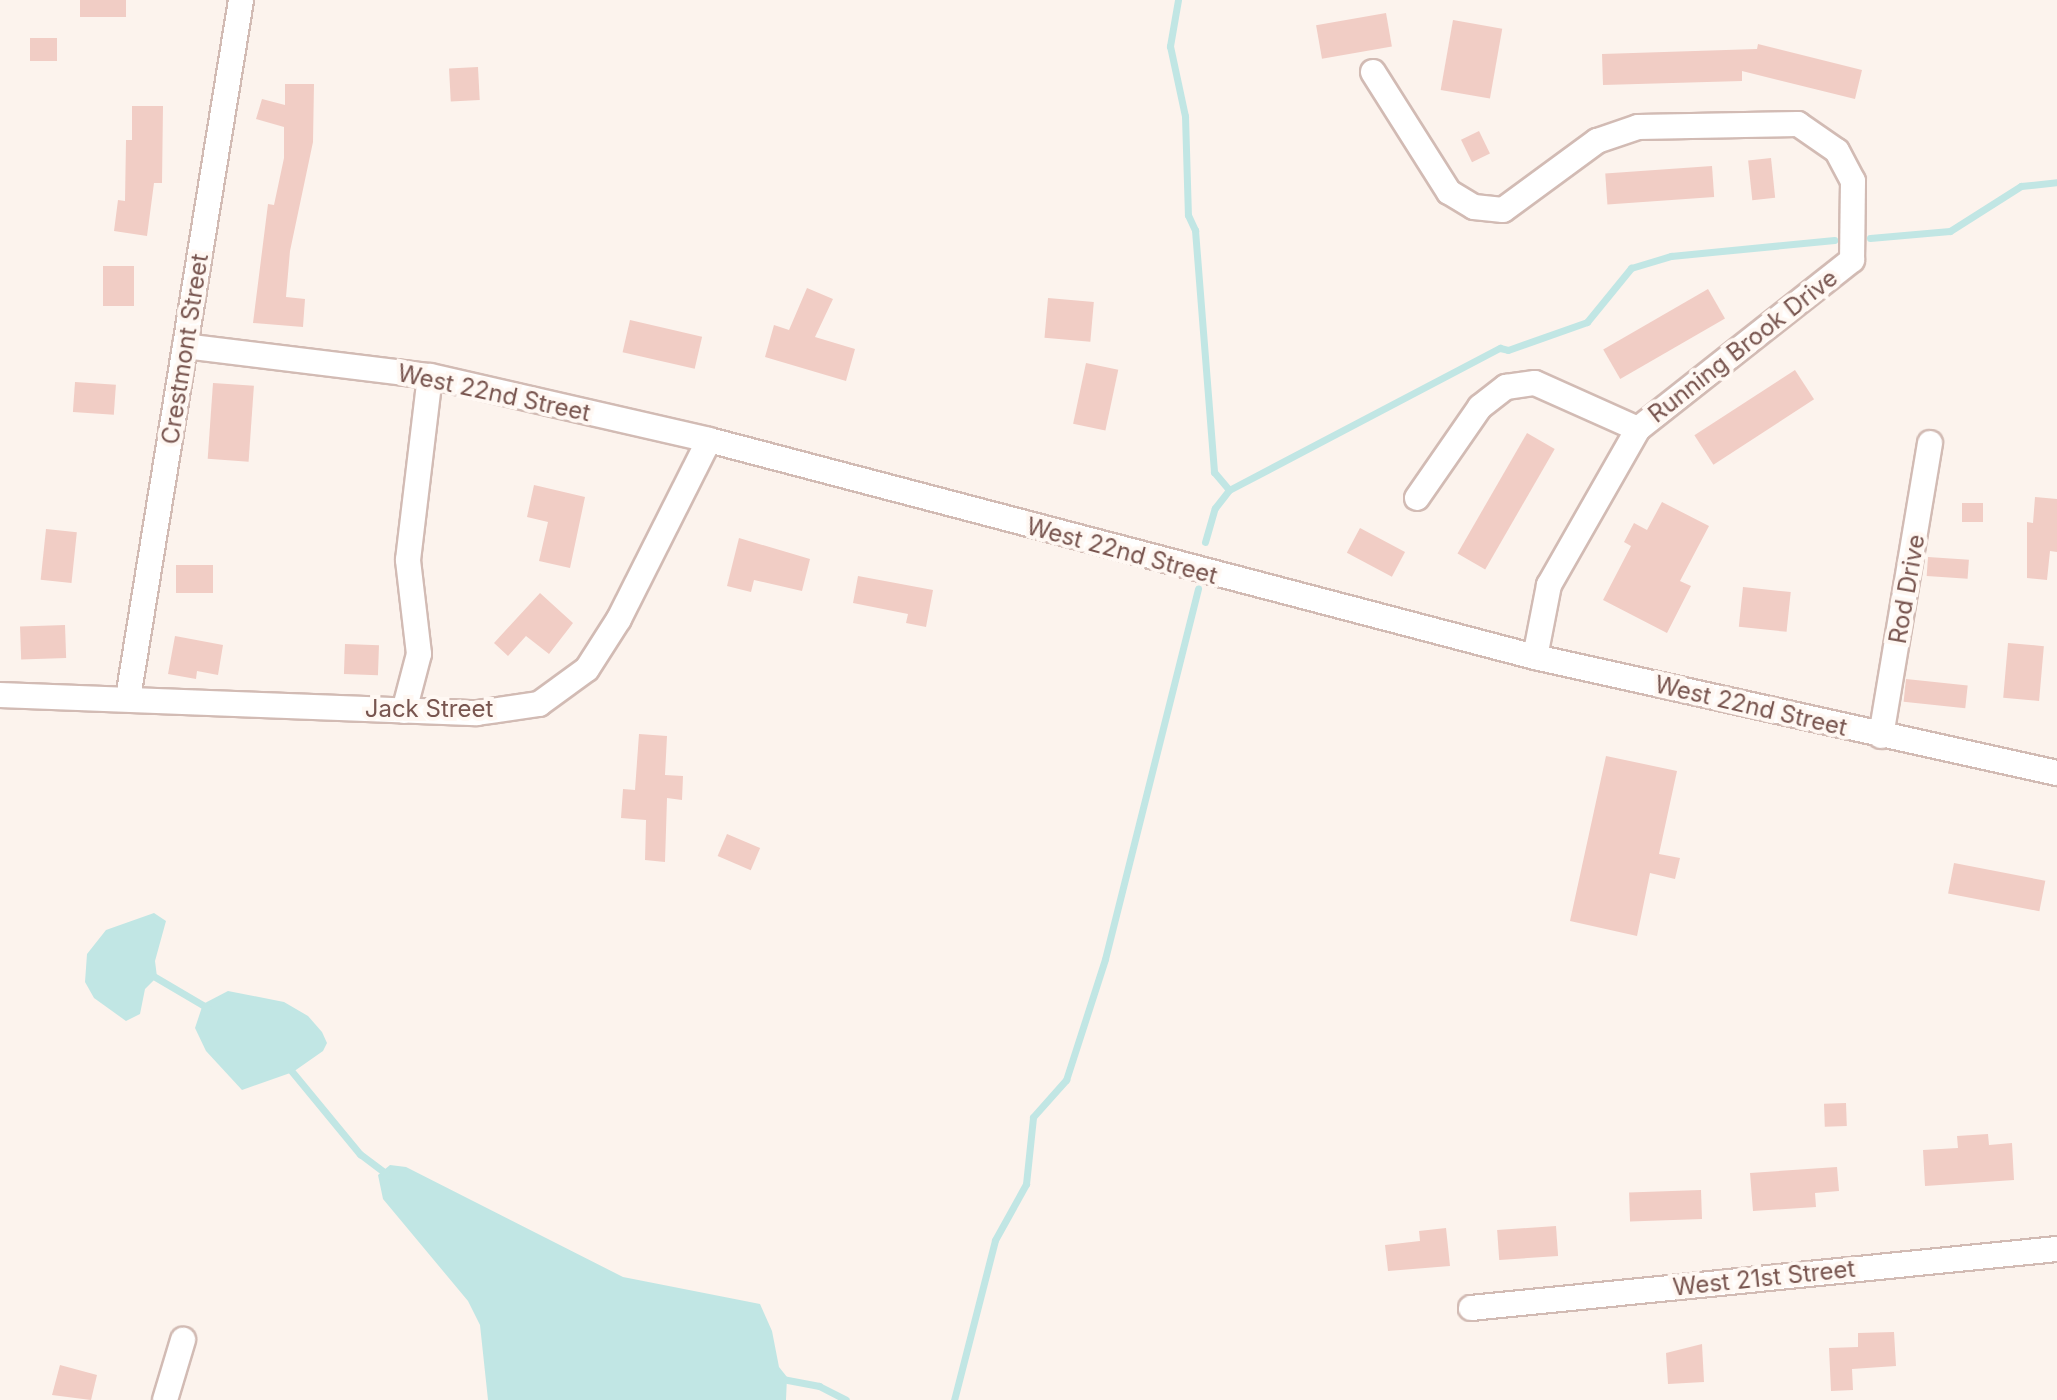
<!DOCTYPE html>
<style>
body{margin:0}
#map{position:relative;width:2057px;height:1400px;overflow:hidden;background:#fcf3ed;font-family:Inter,sans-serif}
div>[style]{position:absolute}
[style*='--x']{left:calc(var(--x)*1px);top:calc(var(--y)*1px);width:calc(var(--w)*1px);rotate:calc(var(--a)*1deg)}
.water>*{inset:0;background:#c1e6e4}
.stream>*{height:7px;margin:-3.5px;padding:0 3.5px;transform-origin:3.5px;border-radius:3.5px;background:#c1e6e4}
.building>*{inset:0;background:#f1cdc5;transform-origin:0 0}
.roads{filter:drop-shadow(2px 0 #d2bbb4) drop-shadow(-2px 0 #d2bbb4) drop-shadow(0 2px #d2bbb4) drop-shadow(0 -2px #d2bbb4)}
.street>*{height:24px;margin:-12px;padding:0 12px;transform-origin:12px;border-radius:12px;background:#fff}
span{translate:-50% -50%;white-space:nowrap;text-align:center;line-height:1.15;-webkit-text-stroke:8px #fff8f3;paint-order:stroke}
.street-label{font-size:24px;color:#78554f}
</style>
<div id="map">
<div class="water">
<i style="clip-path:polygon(154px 913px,166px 921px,155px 961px,157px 977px,145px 989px,140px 1014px,126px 1021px,94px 998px,85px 982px,87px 954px,106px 930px)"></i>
<i style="clip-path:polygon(228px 991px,284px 1002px,308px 1016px,322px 1032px,327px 1043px,323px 1051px,293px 1072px,242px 1090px,206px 1051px,195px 1028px,203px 1004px)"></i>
<i style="clip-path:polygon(390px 1165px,406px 1167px,623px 1277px,760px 1304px,772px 1331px,779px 1367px,787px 1377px,786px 1400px,488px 1400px,480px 1325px,468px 1301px,383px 1199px,378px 1175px)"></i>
</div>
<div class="stream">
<i style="--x:1178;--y:0;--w:47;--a:99.9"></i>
<i style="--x:1170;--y:46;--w:72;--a:77.9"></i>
<i style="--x:1185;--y:116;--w:99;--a:88.3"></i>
<i style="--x:1188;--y:215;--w:17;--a:65"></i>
<i style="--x:1195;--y:230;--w:243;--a:85.5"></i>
<i style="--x:1214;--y:472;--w:23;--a:50"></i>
<i style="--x:1870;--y:238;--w:80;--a:-5"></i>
<i style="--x:1950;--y:231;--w:84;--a:-32.4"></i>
<i style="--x:2021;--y:186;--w:36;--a:-6"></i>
<i style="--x:1205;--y:542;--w:35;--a:-74"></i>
<i style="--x:1215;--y:508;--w:23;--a:-52"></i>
<i style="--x:1229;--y:490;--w:306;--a:-27.7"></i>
<i style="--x:1500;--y:348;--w:8;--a:14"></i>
<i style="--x:1508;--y:350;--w:84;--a:-19.5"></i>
<i style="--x:1587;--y:322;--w:70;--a:-50.8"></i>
<i style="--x:1631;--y:268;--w:42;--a:-16.7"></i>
<i style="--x:1671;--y:256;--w:164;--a:-5.6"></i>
<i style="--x:150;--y:974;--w:67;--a:30.4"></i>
<i style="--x:289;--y:1068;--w:112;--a:50.5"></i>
<i style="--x:360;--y:1154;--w:36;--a:37"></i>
<i style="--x:777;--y:1378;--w:43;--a:10.8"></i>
<i style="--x:819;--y:1386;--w:30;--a:27"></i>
<i style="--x:954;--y:1400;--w:165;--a:-75.6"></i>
<i style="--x:995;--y:1240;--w:64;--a:-61"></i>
<i style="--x:1026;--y:1184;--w:67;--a:-84"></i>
<i style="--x:1033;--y:1117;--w:50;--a:-48.3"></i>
<i style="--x:1066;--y:1080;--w:127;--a:-72.1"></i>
<i style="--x:1105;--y:959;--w:382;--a:-75.9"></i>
</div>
<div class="building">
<i style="left:80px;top:0;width:46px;height:17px"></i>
<i style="left:1386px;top:13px;width:34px;height:71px;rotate:80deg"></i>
<i style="left:1453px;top:20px;width:50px;height:71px;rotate:10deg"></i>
<i style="left:30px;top:38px;width:27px;height:23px"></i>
<i style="clip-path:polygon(1758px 44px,1862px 70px,1855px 99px,1742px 71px,1742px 81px,1603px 85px,1602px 54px,1757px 49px)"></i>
<i style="left:478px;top:67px;width:33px;height:29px;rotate:87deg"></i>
<i style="clip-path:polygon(285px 84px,314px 84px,313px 142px,290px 251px,286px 297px,305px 299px,303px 327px,253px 323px,268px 204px,274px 205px,284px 158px,284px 127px,256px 119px,262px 99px,285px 105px)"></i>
<i style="clip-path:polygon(132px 106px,163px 106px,162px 183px,154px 183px,147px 236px,114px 231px,118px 200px,125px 201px,126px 140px,132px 140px)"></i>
<i style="left:1479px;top:131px;width:25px;height:20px;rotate:64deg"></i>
<i style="left:1771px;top:158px;width:40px;height:23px;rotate:84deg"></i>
<i style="left:1712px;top:166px;width:31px;height:107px;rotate:86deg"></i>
<i style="left:103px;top:266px;width:31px;height:40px"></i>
<i style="clip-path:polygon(807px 288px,833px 299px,815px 337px,855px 349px,846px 381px,765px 357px,774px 325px,789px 330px)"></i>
<i style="left:1708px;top:289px;width:34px;height:121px;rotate:60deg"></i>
<i style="left:1048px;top:298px;width:46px;height:40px;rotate:5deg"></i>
<i style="left:630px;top:320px;width:74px;height:33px;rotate:13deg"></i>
<i style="left:1086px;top:363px;width:33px;height:62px;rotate:12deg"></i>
<i style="left:1795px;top:370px;width:35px;height:120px;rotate:57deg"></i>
<i style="left:75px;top:382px;width:41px;height:30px;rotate:4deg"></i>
<i style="left:213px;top:383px;width:41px;height:76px;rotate:4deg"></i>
<i style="left:1527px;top:433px;width:32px;height:139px;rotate:30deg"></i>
<i style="clip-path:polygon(534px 485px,585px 497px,570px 568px,539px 561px,548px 522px,527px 517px)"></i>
<i style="clip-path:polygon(2035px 497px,2057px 499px,2057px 552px,2050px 551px,2047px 580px,2027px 578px,2027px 522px,2033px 523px)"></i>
<i style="clip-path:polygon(1662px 502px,1709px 526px,1680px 581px,1691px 586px,1667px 633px,1603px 600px,1631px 546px,1624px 542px,1634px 523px,1647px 530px)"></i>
<i style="left:1962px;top:503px;width:21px;height:19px"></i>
<i style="left:1360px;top:528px;width:51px;height:28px;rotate:28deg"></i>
<i style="left:46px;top:529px;width:31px;height:51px;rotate:6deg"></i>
<i style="clip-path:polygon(739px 538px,810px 559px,802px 591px,754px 580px,751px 592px,727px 586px)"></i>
<i style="left:1928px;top:557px;width:41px;height:19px;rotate:4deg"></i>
<i style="left:176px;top:565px;width:37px;height:28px"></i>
<i style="clip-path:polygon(858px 576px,933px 590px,926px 627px,906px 623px,908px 614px,853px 603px)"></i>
<i style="left:1743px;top:587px;width:48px;height:40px;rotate:6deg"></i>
<i style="clip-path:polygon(540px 593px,573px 623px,549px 654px,526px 636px,508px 656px,494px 643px)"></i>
<i style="left:65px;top:625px;width:33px;height:45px;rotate:88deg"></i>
<i style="clip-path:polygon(175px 636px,223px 645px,218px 675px,197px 671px,196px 679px,168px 674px)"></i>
<i style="left:2008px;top:643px;width:36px;height:55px;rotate:5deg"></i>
<i style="left:345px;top:644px;width:34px;height:30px;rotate:2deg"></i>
<i style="left:1906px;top:679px;width:62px;height:23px;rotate:6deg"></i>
<i style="clip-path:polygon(639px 734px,667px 736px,665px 775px,683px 776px,682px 800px,667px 798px,665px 862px,645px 860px,646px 820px,621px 818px,623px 789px,635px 790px)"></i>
<i style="clip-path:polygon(1606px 756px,1677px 771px,1659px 854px,1680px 858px,1675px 879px,1650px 873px,1637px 936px,1570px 921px)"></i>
<i style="left:727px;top:834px;width:36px;height:24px;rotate:23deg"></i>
<i style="left:1954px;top:863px;width:93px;height:31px;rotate:11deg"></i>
<i style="left:1846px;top:1103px;width:23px;height:22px;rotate:88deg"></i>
<i style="clip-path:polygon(1988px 1134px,1989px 1145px,2012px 1143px,2014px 1180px,1925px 1186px,1923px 1150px,1958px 1148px,1957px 1136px)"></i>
<i style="clip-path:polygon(1837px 1167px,1839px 1191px,1815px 1193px,1816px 1207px,1753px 1211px,1750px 1173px)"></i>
<i style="left:1701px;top:1190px;width:29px;height:72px;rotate:88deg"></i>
<i style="left:1556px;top:1226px;width:30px;height:59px;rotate:86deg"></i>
<i style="clip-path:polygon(1446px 1228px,1450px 1266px,1388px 1271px,1385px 1245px,1420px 1241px,1419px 1231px)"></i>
<i style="clip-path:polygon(1894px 1332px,1896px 1366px,1852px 1369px,1853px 1390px,1831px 1391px,1829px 1348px,1858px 1347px,1858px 1333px)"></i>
<i style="clip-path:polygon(1702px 1344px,1704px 1382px,1668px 1384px,1666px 1353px)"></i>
<i style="clip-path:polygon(60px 1365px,97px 1375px,91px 1400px,52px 1395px)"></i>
</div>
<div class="roads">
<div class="street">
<i style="--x:1373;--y:72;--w:142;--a:57.7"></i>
<i style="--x:1449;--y:192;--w:29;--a:31"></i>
<i style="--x:1474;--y:207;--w:29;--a:6"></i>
<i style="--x:1503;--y:210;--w:117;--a:-36.3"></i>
<i style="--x:1597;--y:141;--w:43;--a:-18.9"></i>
<i style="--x:1638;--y:127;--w:160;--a:-1.1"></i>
<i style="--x:1798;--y:124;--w:47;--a:34.7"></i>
<i style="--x:1837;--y:151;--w:34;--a:62"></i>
<i style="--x:1853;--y:181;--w:79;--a:90.7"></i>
<i style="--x:1852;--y:260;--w:273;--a:141.7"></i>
<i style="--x:1638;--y:429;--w:180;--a:119.7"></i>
<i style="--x:1549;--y:585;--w:73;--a:101"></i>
<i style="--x:185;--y:346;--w:247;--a:7"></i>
<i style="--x:430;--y:376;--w:286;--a:12.9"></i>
<i style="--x:709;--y:440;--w:854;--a:14.72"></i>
<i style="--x:1535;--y:657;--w:535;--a:12.53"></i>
<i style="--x:1417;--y:498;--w:111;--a:-55.3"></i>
<i style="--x:1480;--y:407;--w:33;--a:-38"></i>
<i style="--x:1506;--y:387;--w:29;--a:-8"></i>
<i style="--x:1535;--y:383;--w:113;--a:24.1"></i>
<i style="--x:0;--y:695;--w:477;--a:2.2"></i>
<i style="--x:477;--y:713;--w:63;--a:-8.3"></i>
<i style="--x:539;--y:704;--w:59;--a:-36.1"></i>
<i style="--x:587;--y:669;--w:59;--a:-57.4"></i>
<i style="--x:619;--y:619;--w:200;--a:-63.3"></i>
<i style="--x:128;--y:698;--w:707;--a:-80.8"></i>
<i style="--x:404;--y:711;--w:59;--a:-75.3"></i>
<i style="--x:419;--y:654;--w:95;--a:-96.7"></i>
<i style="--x:408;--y:560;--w:185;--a:-83.2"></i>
<i style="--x:1881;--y:736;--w:297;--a:-80.5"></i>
<i style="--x:1471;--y:1308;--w:589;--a:-5.75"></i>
<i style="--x:165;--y:1400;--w:63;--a:-73.3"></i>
</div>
</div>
<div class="street-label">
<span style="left:1743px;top:346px;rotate:-38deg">Running Brook Drive</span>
<span style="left:185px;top:349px;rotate:-81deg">Crestmont Street</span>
<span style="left:494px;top:393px;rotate:12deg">West 22nd Street</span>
<span style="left:1122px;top:551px;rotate:15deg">West 22nd Street</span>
<span style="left:1907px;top:589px;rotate:-80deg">Rod Drive</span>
<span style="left:1751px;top:706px;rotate:13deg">West 22nd Street</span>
<span style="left:429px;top:709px">Jack Street</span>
<span style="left:1764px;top:1278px;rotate:-6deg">West 21st Street</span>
</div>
</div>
